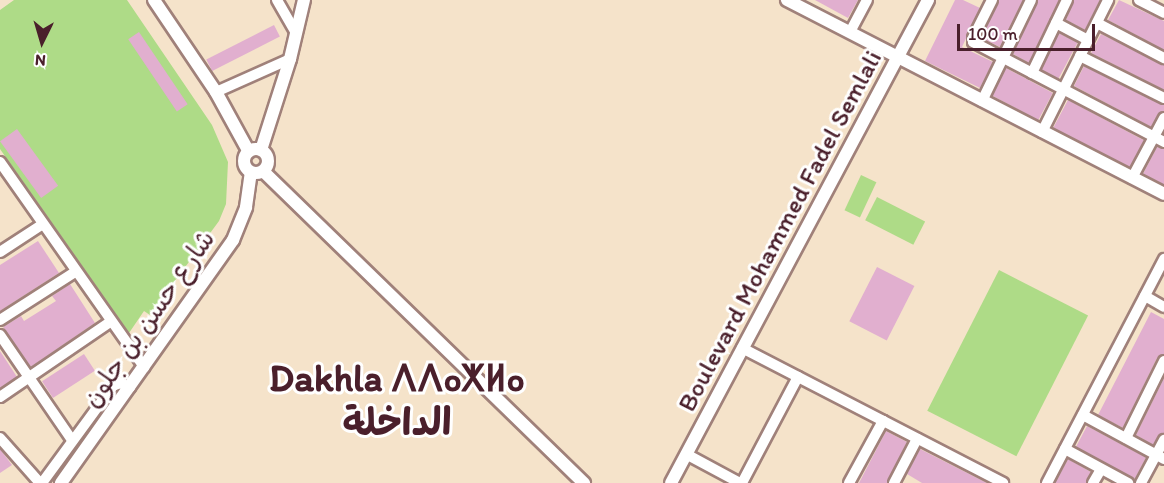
<!DOCTYPE html>
<meta charset="utf-8">
<style>
body{margin:0}
#map{position:relative;width:1164px;height:483px;overflow:hidden;background:#f5e3ca;font-family:Itim,"Playpen Sans Arabic","Noto Sans Tifinagh",sans-serif}
div>[style]{position:absolute}
[style*='--x']{left:calc(var(--x)*1px);top:calc(var(--y)*1px);width:calc(var(--w)*1px);rotate:calc(var(--a)*1deg)}
.green>*{inset:0;background:#aedb87;transform-origin:0 0}
.building>*{inset:0;background:#e1afcf;transform-origin:0 0}
.roads{filter:drop-shadow(2px 0 #a0817a) drop-shadow(-2px 0 #a0817a) drop-shadow(0 2px #a0817a) drop-shadow(0 -2px #a0817a)}
.minor>*{height:10px;margin:-5px;padding:0 5px;transform-origin:5px;border-radius:5px;background:#fff}
.tertiary>*{height:12px;margin:-6px;padding:0 6px;transform-origin:6px;border-radius:6px;background:#fff}
.tertiary>.ring{margin:-6px;padding:0;box-sizing:content-box;background:none;border:12px solid #fff;border-radius:50%}
span{translate:-50% -50%;white-space:nowrap;text-align:center;line-height:1.15;-webkit-text-stroke:6px #fff;paint-order:stroke}
.street-label{font-size:26px;color:#4a1f2b}
.town-label{font-size:38px;color:#4a1f2b;font-weight:700}
.north{position:absolute;left:12px;top:12px;width:60px;height:60px;-webkit-text-stroke:4px #fff;paint-order:stroke;rotate:185deg;font-size:16px;font-weight:700;line-height:24px;text-align:center;color:#4a1f2b}
.north::after{content:'';display:block;margin:auto;width:21px;height:27px;background:#4a1f2b;clip-path:polygon(50% 0,100% 100%,50% 72%,0 100%)}
.scale{position:absolute;left:957px;top:24px;width:138px;height:27px;box-sizing:border-box;border:3px solid #4a1f2b;border-top:0;padding-left:8px;font-size:18px;line-height:21px;white-space:nowrap;color:#4a1f2b;-webkit-text-stroke:4px #fff;paint-order:stroke}
</style>
<div id="map">
<div class="green">
<i style="clip-path:polygon(14px 0,127px 0,212px 125px,228px 162px,226px 204px,219px 221px,150px 315px,144px 311px,129px 333px,0 149px,0 10px)"></i>
<i style="left:861px;top:175px;width:17px;height:39px;rotate:25deg"></i>
<i style="left:877px;top:197px;width:54px;height:26px;rotate:27deg"></i>
<i style="left:999px;top:270px;width:100px;height:158px;rotate:27deg"></i>
</div>
<div class="building">
<i style="clip-path:polygon(815px 0,858px 0,848px 18px)"></i>
<i style="clip-path:polygon(955px 0,963px 0,980px 8px,962px 47px,993px 62px,980px 88px,925px 61px)"></i>
<i style="clip-path:polygon(999px 0,1023px 0,1000px 47px,981px 38px)"></i>
<i style="clip-path:polygon(1038px 0,1059px 0,1029px 63px,1013px 54px)"></i>
<i style="clip-path:polygon(1074px 0,1100px 0,1085px 30px,1066px 20px)"></i>
<i style="clip-path:polygon(1119px 0,1164px 21px,1164px 50px,1108px 20px)"></i>
<i style="left:274px;top:25px;width:13px;height:76px;rotate:63deg"></i>
<i style="left:139px;top:32px;width:87px;height:13px;rotate:56deg"></i>
<i style="left:1059px;top:33px;width:21px;height:41px;rotate:28deg"></i>
<i style="clip-path:polygon(1101px 34px,1164px 65px,1164px 90px,1091px 53px)"></i>
<i style="clip-path:polygon(1084px 66px,1164px 105px,1164px 111px,1158px 114px,1151px 127px,1074px 86px)"></i>
<i style="left:1006px;top:68px;width:53px;height:31px;rotate:28deg"></i>
<i style="left:1068px;top:100px;width:86px;height:32px;rotate:28deg"></i>
<i style="left:17px;top:129px;width:70px;height:21px;rotate:54deg"></i>
<i style="clip-path:polygon(1157px 147px,1164px 149px,1164px 185px,1143px 174px)"></i>
<i style="clip-path:polygon(38px 241px,59px 273px,0 311px,0 265px)"></i>
<i style="left:877px;top:267px;width:42px;height:61px;rotate:27deg"></i>
<i style="clip-path:polygon(70px 284px,95px 323px,31px 367px,3px 327px,21px 316px,24px 321px,56px 301px,52px 296px)"></i>
<i style="clip-path:polygon(1151px 312px,1164px 319px,1164px 354px,1157px 358px,1123px 428px,1098px 415px)"></i>
<i style="clip-path:polygon(0 351px,17px 377px,0 388px)"></i>
<i style="left:84px;top:354px;width:20px;height:50px;rotate:57deg"></i>
<i style="clip-path:polygon(1164px 378px,1164px 433px,1158px 436px,1153px 445px,1136px 435px)"></i>
<i style="left:1087px;top:426px;width:67px;height:24px;rotate:28deg"></i>
<i style="clip-path:polygon(886px 431px,907px 442px,887px 483px,859px 483px)"></i>
<i style="clip-path:polygon(0 449px,12px 465px,0 473px)"></i>
<i style="clip-path:polygon(920px 449px,987px 483px,922px 483px,907px 474px)"></i>
<i style="clip-path:polygon(1068px 459px,1091px 472px,1086px 483px,1055px 483px)"></i>
</div>
<div class="roads">
<div class="minor">
<i style="--x:277;--y:0;--w:38;--a:60"></i>
<i style="--x:992;--y:0;--w:42;--a:116.6"></i>
<i style="--x:973;--y:38;--w:4;--a:90"></i>
<i style="--x:973;--y:42;--w:216;--a:27.6"></i>
<i style="--x:1139;--y:0;--w:28;--a:27"></i>
<i style="--x:1056;--y:23;--w:36;--a:28"></i>
<i style="--x:1097;--y:23;--w:76;--a:27.6"></i>
<i style="--x:850;--y:32;--w:36;--a:-62"></i>
<i style="--x:1080;--y:56;--w:94;--a:26.6"></i>
<i style="--x:1032;--y:73;--w:81;--a:-64.4"></i>
<i style="--x:216;--y:92;--w:81;--a:-24"></i>
<i style="--x:982;--y:101;--w:112;--a:-64.1"></i>
<i style="--x:1042;--y:132;--w:148;--a:-63.4"></i>
<i style="--x:0;--y:162;--w:251;--a:54.9"></i>
<i style="--x:1132;--y:178;--w:68;--a:-61.9"></i>
<i style="--x:0;--y:252;--w:51;--a:-33.1"></i>
<i style="--x:1145;--y:296;--w:22;--a:30"></i>
<i style="--x:0;--y:320;--w:89;--a:-32.6"></i>
<i style="--x:0;--y:335;--w:127;--a:55.6"></i>
<i style="--x:742;--y:348;--w:294;--a:27.3"></i>
<i style="--x:0;--y:397;--w:133;--a:-34.3"></i>
<i style="--x:1083;--y:415;--w:92;--a:28.5"></i>
<i style="--x:0;--y:438;--w:60;--a:48.4"></i>
<i style="--x:1126;--y:438;--w:86;--a:-63.7"></i>
<i style="--x:1065;--y:449;--w:72;--a:28.4"></i>
<i style="--x:686;--y:454;--w:61;--a:28.2"></i>
<i style="--x:42;--y:483;--w:120;--a:-53.8"></i>
<i style="--x:113;--y:386;--w:8;--a:-23"></i>
<i style="--x:120;--y:383;--w:11;--a:22"></i>
<i style="--x:742;--y:483;--w:120;--a:-62.2"></i>
<i style="--x:849;--y:483;--w:71;--a:-61.3"></i>
<i style="--x:894;--y:483;--w:50;--a:-62.4"></i>
<i style="--x:1047;--y:483;--w:253;--a:-62.4"></i>
<i style="--x:1093;--y:483;--w:16;--a:-60"></i>
<i style="--x:1141;--y:483;--w:49;--a:-61.9"></i>
</div>
<div class="tertiary">
<i style="--x:154;--y:0;--w:111;--a:56"></i>
<i style="--x:216;--y:92;--w:68;--a:61.2"></i>
<i style="--x:787;--y:0;--w:424;--a:27.2"></i>
<i class="ring" style="left:244px;top:149px;width:12px;height:12px"></i>
<i style="--x:261;--y:150;--w:96;--a:-72.3"></i>
<i style="--x:290;--y:59;--w:61;--a:-76.7"></i>
<i style="--x:263;--y:171;--w:448;--a:44.2"></i>
<i style="--x:61;--y:483;--w:298;--a:-54.7"></i>
<i style="--x:233;--y:240;--w:35;--a:-68"></i>
<i style="--x:246;--y:207;--w:35;--a:-82"></i>
<i style="--x:671;--y:483;--w:547;--a:-61.98"></i>
</div>
</div>
<div class="street-label">
<span style="left:780px;top:231px;rotate:-62deg">Boulevard Mohammed Fadel Semlali</span>
<span style="left:149px;top:319px;rotate:-55deg">شارع حسن بن جلون</span>
</div>
<div class="town-label">
<span style="left:397px;top:401px">Dakhla ⴷⴷⴰⵅⵍⴰ<br>الداخلة</span>
</div>
<div class="north">N</div>
<div class="scale">100 m</div>
</div>
